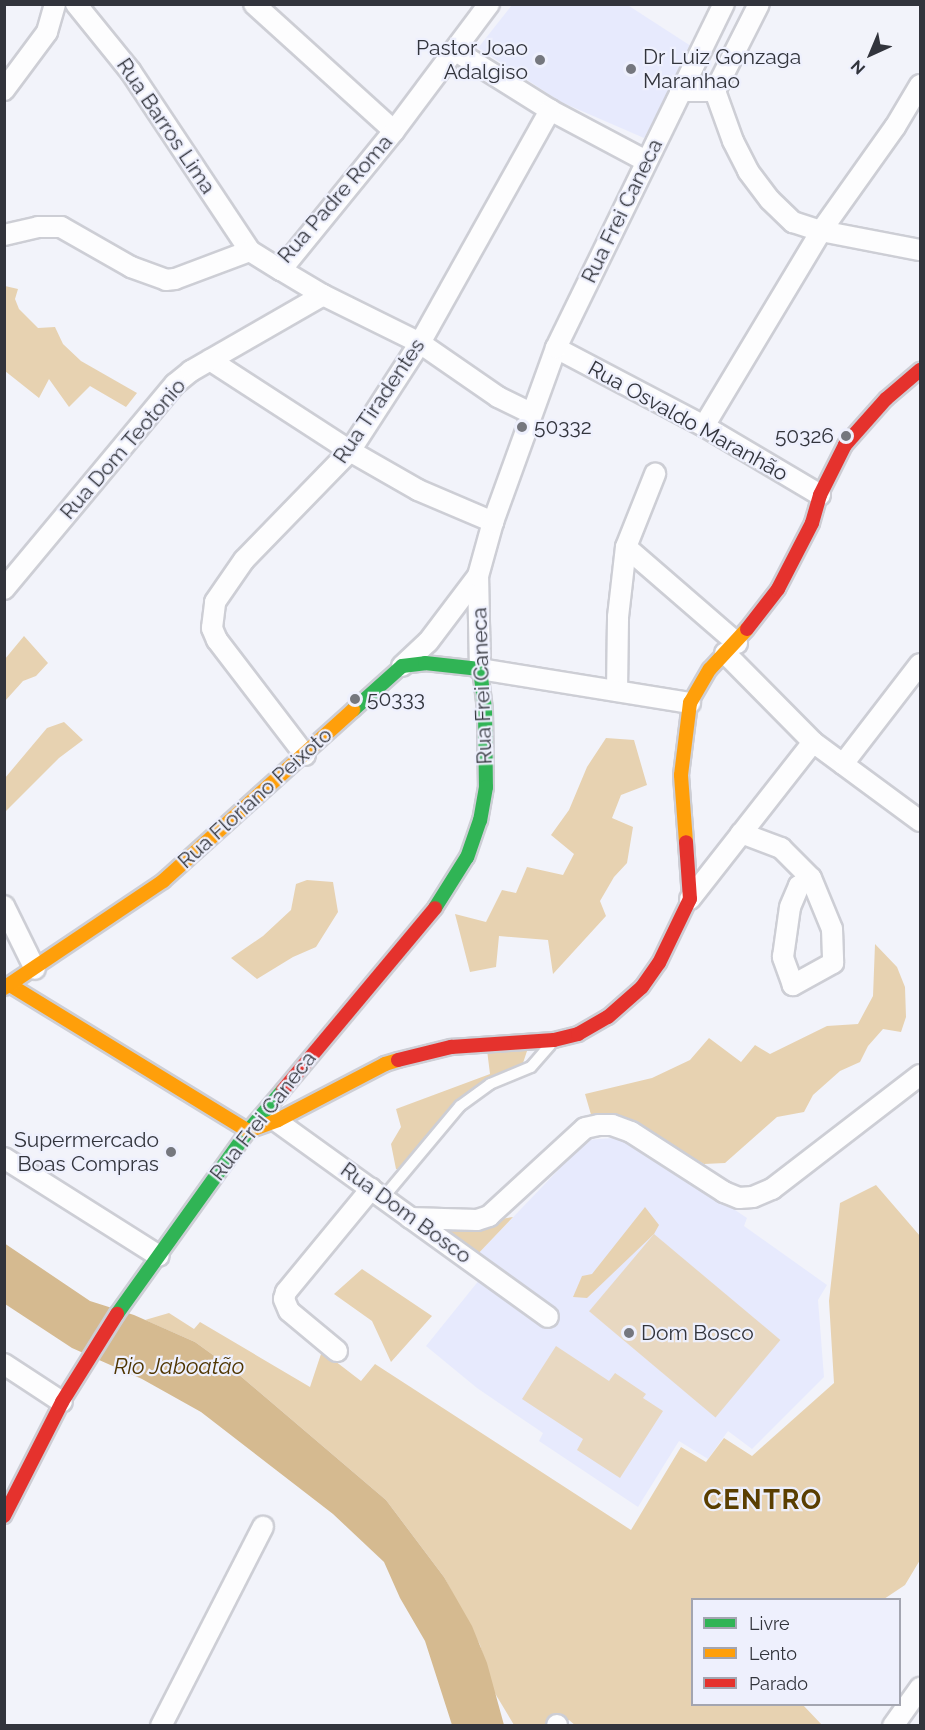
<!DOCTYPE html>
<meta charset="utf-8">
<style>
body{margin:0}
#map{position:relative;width:925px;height:1730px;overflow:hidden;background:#f2f3fa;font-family:Raleway,sans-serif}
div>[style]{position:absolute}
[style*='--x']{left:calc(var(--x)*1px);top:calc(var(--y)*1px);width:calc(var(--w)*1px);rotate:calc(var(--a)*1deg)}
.built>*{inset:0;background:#e7eafd}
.green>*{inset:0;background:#e8d8c1;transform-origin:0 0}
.forest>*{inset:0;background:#e7d2b1}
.water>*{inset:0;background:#d5ba90}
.roads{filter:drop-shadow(2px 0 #cdced5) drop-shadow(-2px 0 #cdced5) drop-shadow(0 2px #cdced5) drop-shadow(0 -2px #cdced5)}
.lane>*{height:10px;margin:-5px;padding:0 5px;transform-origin:5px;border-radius:5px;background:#fdfdfe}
.street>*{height:20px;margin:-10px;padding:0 10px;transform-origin:10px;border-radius:10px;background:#fdfdfe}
.fast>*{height:14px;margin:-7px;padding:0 7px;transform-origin:7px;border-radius:7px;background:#30b455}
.slow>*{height:14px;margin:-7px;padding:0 7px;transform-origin:7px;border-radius:7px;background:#ff9f0a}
.jam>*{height:14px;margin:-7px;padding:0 7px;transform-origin:7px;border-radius:7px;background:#e5322d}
.dots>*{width:16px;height:16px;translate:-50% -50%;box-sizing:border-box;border:3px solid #eef0fd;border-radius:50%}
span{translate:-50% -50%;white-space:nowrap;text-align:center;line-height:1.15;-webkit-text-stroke:4.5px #eef0fd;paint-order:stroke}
.poi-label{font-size:21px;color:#32343c}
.right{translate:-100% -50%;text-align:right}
.left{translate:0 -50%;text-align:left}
.street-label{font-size:21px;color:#32343c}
.water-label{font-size:22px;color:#4f3500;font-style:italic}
.district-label{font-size:27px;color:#5a3e00;font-weight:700;letter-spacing:1.5px}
.frame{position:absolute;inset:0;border:6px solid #32343c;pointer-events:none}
.legend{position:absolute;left:691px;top:1598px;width:210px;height:108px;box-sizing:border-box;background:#eef0fd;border:2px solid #a3a5b0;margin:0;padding:8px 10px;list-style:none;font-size:18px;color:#32343c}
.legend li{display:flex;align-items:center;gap:12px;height:30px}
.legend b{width:30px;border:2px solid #a3a5b0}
.north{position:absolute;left:841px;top:24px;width:60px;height:60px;-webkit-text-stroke:4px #eef0fd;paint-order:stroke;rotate:224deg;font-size:16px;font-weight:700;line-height:24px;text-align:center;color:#32343c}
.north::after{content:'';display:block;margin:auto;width:21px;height:27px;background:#32343c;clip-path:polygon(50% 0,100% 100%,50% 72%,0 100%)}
</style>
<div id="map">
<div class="built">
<i style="clip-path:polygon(626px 4px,694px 48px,644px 138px,561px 102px,478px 48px,512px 5px)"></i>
<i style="clip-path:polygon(625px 1137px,747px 1218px,744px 1226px,827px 1285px,818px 1300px,824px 1377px,752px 1449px,728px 1431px,708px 1459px,679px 1441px,638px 1507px,539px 1441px,543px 1433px,477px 1388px,426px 1346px,480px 1279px,470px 1262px,587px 1140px)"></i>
</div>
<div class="green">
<i style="left:654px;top:1234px;width:165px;height:101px;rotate:40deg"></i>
<i style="clip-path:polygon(556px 1346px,609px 1381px,615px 1373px,646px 1394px,643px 1398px,663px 1411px,620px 1478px,577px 1450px,583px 1439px,522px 1399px)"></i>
</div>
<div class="forest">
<i style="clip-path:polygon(5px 286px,18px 289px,15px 299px,19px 309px,38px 328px,55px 327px,63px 344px,81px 361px,137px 393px,126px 407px,90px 386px,69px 407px,49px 379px,39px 398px,5px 371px)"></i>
<i style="clip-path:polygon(24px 636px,48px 663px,36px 676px,23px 681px,5px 701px,5px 659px)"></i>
<i style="clip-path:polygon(64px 722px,83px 740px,59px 758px,5px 812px,5px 778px,47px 728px)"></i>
<i style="clip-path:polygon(606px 738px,634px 740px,647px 785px,621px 795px,612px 818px,633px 827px,627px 863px,614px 877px,600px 901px,606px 916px,553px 974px,548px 940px,499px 936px,496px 967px,470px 972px,455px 914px,486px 922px,502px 890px,516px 893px,527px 867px,563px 875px,574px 854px,551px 835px,569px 810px,587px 767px)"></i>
<i style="clip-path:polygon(307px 880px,333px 882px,338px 912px,316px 947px,293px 957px,257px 979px,231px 958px,263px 936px,291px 910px,296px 884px)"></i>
<i style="clip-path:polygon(875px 944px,897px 967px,905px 987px,906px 1017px,901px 1032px,883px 1029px,868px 1046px,860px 1062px,840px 1071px,813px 1095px,804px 1112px,777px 1117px,725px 1163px,704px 1164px,635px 1125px,592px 1118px,585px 1094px,652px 1078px,690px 1060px,709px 1038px,741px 1062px,755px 1045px,770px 1054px,827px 1026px,858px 1024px,873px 996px)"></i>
<i style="clip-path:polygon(528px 1048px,523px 1063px,453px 1108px,402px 1170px,396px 1169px,391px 1144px,401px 1127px,396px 1109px,490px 1074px,487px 1050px)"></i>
<i style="clip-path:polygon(876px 1185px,920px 1236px,920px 1560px,905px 1585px,884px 1599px,692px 1600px,692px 1704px,803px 1705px,822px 1725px,576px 1726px,569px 1720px,558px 1725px,514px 1725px,493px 1690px,480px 1645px,444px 1577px,386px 1500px,231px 1368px,195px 1342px,145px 1320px,169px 1313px,194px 1329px,200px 1322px,310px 1387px,322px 1351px,361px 1381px,375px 1364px,631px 1530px,681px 1447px,706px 1462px,724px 1438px,752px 1456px,834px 1383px,829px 1301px,840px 1203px)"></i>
<i style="clip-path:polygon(645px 1207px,659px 1225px,654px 1234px,587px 1298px,573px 1297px,582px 1276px,592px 1274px)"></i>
<i style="clip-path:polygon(513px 1217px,474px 1258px,435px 1223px,483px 1222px)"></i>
<i style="clip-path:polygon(362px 1269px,432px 1316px,391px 1362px,372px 1321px,334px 1294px)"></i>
</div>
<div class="water">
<i style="clip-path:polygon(4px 1243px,90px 1301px,134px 1315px,195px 1342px,231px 1368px,386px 1500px,444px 1577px,472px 1626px,487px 1663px,504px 1725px,452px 1725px,425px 1641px,400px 1598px,384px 1562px,333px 1514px,201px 1412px,142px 1379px,72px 1348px,5px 1304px)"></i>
</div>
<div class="roads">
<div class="lane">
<i style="--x:383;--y:1198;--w:120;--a:-50.1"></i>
<i style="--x:460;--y:1106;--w:37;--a:-36"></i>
<i style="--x:490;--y:1084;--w:44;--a:-22.5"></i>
<i style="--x:531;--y:1067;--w:29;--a:-49"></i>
</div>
<div class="street">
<i style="--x:76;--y:4;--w:87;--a:51"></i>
<i style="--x:131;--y:72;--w:215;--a:56.4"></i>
<i style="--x:254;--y:4;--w:189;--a:42.2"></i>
<i style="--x:456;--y:51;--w:111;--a:32.1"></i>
<i style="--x:550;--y:110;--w:109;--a:28"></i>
<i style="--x:4;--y:90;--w:72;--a:-53.4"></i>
<i style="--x:47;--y:32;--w:29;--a:-74"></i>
<i style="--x:680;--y:91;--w:35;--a:0"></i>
<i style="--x:715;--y:91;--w:53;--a:70.2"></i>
<i style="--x:733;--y:141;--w:34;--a:63"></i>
<i style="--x:748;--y:171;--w:36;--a:53"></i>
<i style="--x:770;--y:200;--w:32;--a:44"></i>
<i style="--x:793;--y:222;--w:29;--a:18"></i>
<i style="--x:821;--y:231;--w:101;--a:10.9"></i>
<i style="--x:715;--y:91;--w:97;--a:-63.2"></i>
<i style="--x:4;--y:235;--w:35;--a:-13"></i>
<i style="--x:38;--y:227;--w:23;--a:0"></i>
<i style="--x:61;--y:227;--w:81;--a:29.7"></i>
<i style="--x:131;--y:267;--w:37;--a:20"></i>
<i style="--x:166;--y:280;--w:9;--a:-6"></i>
<i style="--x:175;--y:279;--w:80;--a:-20.5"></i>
<i style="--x:250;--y:251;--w:36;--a:32"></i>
<i style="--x:281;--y:270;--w:179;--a:-50.9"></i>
<i style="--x:394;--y:131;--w:159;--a:-53.2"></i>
<i style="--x:281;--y:270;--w:49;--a:30.8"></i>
<i style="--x:323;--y:295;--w:108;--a:26.3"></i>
<i style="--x:420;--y:343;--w:95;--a:34.7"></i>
<i style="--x:498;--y:397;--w:37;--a:26"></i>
<i style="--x:556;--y:348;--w:167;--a:27.8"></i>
<i style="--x:704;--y:426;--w:135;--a:30.7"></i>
<i style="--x:210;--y:360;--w:167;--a:33"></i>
<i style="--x:350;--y:451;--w:78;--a:29.8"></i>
<i style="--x:418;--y:490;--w:82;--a:23.1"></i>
<i style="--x:704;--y:426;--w:227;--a:-59"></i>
<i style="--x:821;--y:231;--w:128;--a:-54.6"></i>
<i style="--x:895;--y:127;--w:49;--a:-59.2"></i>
<i style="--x:626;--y:547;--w:147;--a:40.9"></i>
<i style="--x:4;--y:589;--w:267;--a:-50.2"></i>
<i style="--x:175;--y:384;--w:21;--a:-39"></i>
<i style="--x:191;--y:371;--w:152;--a:-29.9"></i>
<i style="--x:725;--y:653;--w:125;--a:45.3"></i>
<i style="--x:813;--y:742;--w:133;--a:36.4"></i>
<i style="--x:402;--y:666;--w:35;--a:-43"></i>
<i style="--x:428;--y:642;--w:83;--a:-52.9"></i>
<i style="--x:617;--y:691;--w:74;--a:-89.2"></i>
<i style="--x:618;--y:617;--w:70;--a:-83.5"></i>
<i style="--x:626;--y:547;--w:79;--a:-68.3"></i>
<i style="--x:690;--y:703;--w:213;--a:-170.8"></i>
<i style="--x:480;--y:669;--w:93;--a:-91.2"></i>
<i style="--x:478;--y:576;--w:56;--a:-74.5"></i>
<i style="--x:493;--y:522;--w:185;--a:-70.1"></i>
<i style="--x:556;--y:348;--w:383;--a:-64"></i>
<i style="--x:305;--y:755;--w:145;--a:-127.4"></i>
<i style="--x:217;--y:640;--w:13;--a:-113"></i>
<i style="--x:212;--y:628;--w:26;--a:-83"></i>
<i style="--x:215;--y:602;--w:51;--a:-55.4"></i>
<i style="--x:244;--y:560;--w:152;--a:-45.8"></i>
<i style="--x:350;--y:451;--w:129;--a:-57.1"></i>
<i style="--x:420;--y:343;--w:267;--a:-60.8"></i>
<i style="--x:843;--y:764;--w:126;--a:-52.4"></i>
<i style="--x:741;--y:833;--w:43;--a:20.6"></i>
<i style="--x:781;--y:848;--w:42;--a:45"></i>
<i style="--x:811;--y:878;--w:55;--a:67.6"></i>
<i style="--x:832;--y:929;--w:34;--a:88"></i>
<i style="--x:833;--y:963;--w:46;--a:151.2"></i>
<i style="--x:793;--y:985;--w:30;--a:-110"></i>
<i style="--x:783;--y:957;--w:50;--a:-82"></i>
<i style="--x:790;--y:907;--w:23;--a:-67"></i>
<i style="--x:799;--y:886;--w:14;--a:-34"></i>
<i style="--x:690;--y:899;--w:199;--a:-51.9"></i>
<i style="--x:4;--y:906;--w:70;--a:63.8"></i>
<i style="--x:268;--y:1115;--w:345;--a:35.8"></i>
<i style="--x:4;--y:1158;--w:183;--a:32.3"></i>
<i style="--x:410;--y:1218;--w:67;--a:1.7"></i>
<i style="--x:477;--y:1220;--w:13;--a:-18"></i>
<i style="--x:489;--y:1216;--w:130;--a:-42.5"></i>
<i style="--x:585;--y:1128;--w:14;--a:-12"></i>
<i style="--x:599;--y:1125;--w:13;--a:0"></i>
<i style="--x:612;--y:1125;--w:20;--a:20"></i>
<i style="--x:631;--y:1132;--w:111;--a:32.8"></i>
<i style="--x:724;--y:1192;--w:16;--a:22"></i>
<i style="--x:739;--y:1198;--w:14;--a:-4"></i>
<i style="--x:753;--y:1197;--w:21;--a:-23"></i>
<i style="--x:772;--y:1189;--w:187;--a:-37.6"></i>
<i style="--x:337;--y:1351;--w:62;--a:-140.2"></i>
<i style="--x:289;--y:1311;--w:13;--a:-113"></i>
<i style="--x:284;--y:1299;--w:7;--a:-74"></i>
<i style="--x:286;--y:1292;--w:134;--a:-50.5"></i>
<i style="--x:4;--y:1364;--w:69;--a:33.2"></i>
<i style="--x:557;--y:1725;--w:1;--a:90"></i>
<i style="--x:161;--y:1726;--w:224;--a:-62.9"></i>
<i style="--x:893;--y:1726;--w:47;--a:-54.6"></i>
</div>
<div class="fast">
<i style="--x:353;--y:710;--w:66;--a:-41.9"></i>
<i style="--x:402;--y:666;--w:23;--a:-7"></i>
<i style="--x:425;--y:663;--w:55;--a:6.2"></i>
<i style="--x:480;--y:669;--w:41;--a:83"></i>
<i style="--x:485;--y:710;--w:77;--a:89.3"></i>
<i style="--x:486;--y:787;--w:34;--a:100"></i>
<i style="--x:480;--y:820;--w:39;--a:109"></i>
<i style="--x:467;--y:857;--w:60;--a:122.1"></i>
<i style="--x:117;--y:1314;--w:225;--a:-54.4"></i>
<i style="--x:248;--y:1131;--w:54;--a:-49.5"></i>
</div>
<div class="slow">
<i style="--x:686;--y:842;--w:67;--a:-94.3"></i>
<i style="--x:681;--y:775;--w:73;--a:-82.9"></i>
<i style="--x:690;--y:703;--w:39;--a:-60"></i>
<i style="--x:710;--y:669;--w:54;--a:-47.2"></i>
<i style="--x:10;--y:985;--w:279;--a:31.5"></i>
<i style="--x:248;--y:1131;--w:32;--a:-20"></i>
<i style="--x:278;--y:1120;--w:121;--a:-27.6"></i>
<i style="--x:385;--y:1064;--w:14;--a:-17"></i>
<i style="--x:4;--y:988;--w:192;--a:-33.9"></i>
<i style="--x:163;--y:881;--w:256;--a:-42"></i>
</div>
<div class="jam">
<i style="--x:747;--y:629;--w:51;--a:-52.2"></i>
<i style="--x:778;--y:589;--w:74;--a:-62.7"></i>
<i style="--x:812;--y:523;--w:29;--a:-74"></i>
<i style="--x:820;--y:495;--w:56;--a:-63.4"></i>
<i style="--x:845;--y:445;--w:62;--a:-48.3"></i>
<i style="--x:886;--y:399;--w:45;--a:-40.5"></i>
<i style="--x:398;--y:1060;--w:55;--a:-13.8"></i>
<i style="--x:451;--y:1047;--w:103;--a:-3.9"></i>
<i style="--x:554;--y:1040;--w:25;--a:-14"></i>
<i style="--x:578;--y:1034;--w:34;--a:-30"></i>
<i style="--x:608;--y:1017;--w:45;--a:-41.4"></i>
<i style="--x:642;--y:987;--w:29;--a:-55"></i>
<i style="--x:659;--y:963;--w:71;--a:-64.2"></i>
<i style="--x:690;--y:899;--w:57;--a:-94"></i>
<i style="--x:283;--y:1090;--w:237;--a:-50.1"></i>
<i style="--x:4;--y:1516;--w:128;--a:-63"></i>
<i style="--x:62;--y:1402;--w:104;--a:-58"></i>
</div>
</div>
<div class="dots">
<i style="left:540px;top:60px;background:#75777e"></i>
<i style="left:631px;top:69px;background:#75777e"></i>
<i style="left:522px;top:427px;background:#75777e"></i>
<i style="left:846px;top:436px;background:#75777e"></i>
<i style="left:355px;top:699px;background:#75777e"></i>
<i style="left:171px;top:1152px;background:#75777e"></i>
<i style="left:629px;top:1333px;background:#75777e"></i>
</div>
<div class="poi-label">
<span class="right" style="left:528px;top:60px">Pastor Joao<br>Adalgiso</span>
<span class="left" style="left:643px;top:69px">Dr Luiz Gonzaga<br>Maranhao</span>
<span class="left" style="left:534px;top:427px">50332</span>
<span class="right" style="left:834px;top:436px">50326</span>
<span class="left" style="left:367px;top:699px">50333</span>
<span class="right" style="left:159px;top:1152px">Supermercado<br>Boas Compras</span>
<span class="left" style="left:641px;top:1333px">Dom Bosco</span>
</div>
<div class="street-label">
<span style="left:166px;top:126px;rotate:56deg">Rua Barros Lima</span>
<span style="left:335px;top:199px;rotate:-49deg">Rua Padre Roma</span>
<span style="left:622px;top:211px;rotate:-64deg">Rua Frei Caneca</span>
<span style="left:379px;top:401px;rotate:-56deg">Rua Tiradentes</span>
<span style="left:688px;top:421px;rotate:29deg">Rua Osvaldo Maranhão</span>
<span style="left:123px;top:449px;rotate:-49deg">Rua Dom Teotonio</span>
<span style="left:482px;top:686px;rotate:-92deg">Rua Frei Caneca</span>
<span style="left:255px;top:798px;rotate:-42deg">Rua Floriano Peixoto</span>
<span style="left:263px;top:1116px;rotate:-52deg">Rua Frei Caneca</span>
<span style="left:406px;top:1213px;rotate:36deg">Rua Dom Bosco</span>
</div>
<div class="water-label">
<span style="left:179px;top:1367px">Rio Jaboatão</span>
</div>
<div class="district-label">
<span style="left:763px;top:1500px">CENTRO</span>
</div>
<div class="frame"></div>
<ul class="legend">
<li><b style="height:8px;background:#30b455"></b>Livre</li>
<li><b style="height:8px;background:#ff9f0a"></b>Lento</li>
<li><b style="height:8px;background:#e5322d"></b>Parado</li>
</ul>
<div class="north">N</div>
</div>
